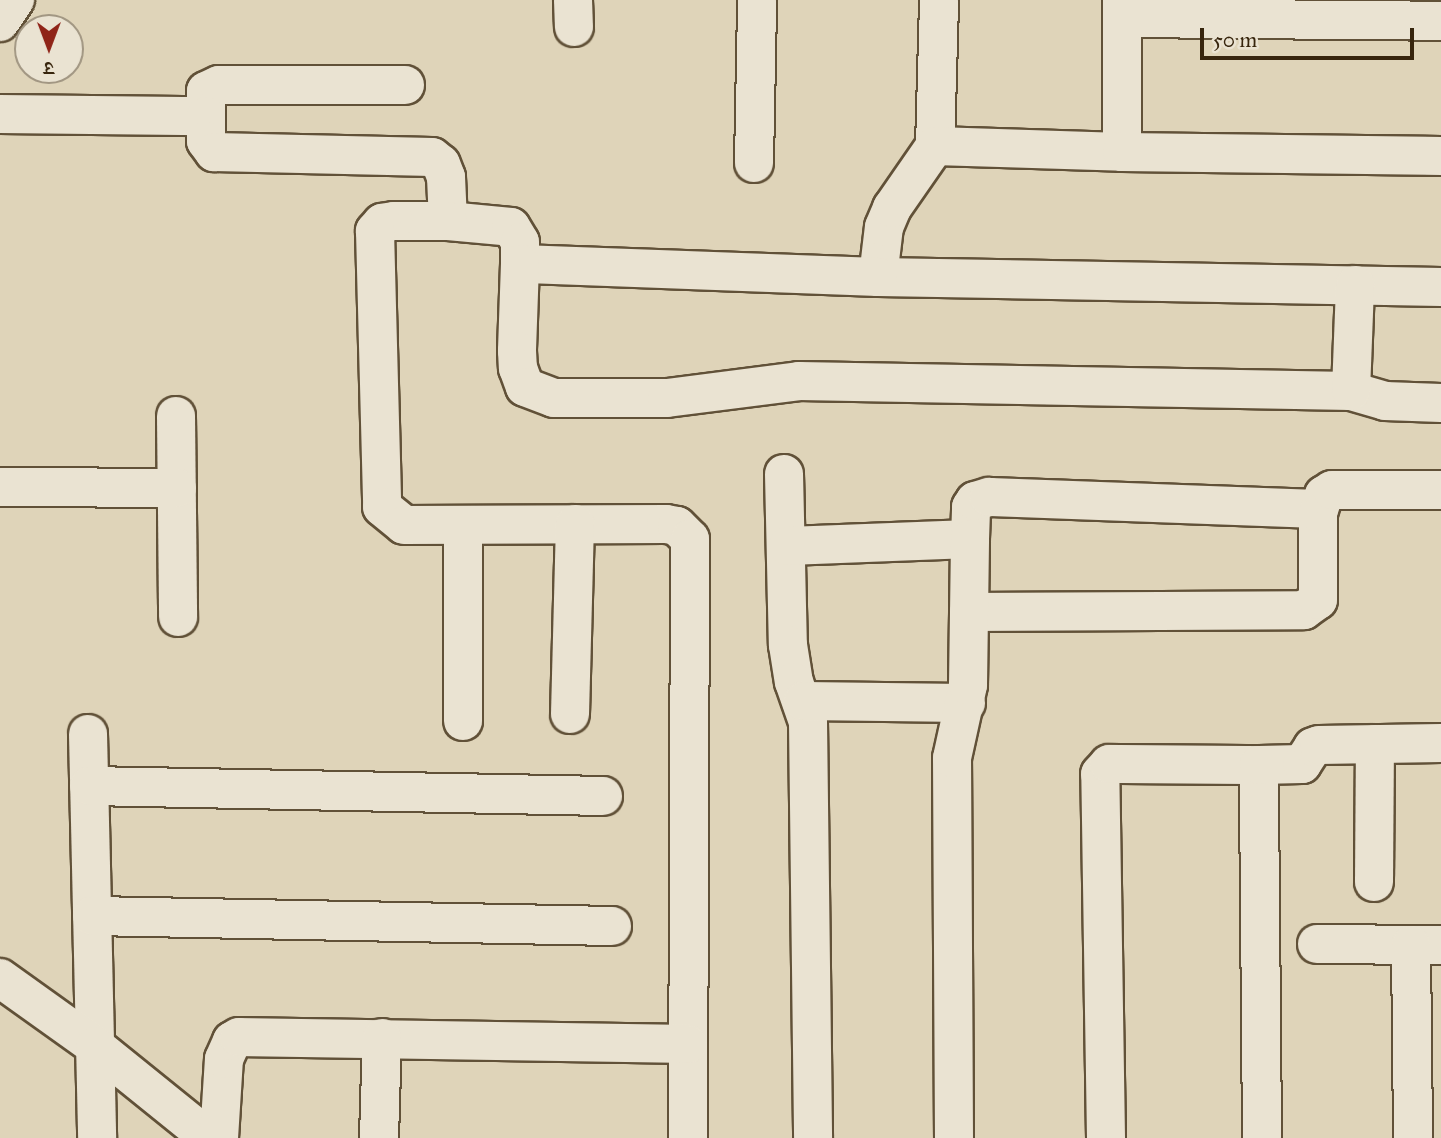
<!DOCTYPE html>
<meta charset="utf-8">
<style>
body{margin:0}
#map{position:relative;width:1441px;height:1138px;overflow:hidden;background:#dfd4b9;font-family:"IM FELL Great Primer","Noto Serif Devanagari",serif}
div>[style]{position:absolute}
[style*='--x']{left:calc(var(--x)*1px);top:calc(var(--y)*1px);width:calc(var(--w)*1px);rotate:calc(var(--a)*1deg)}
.roads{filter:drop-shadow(2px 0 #615138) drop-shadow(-2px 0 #615138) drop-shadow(0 2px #615138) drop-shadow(0 -2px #615138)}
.minor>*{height:38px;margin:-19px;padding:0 19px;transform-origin:19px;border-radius:19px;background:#eae3d2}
span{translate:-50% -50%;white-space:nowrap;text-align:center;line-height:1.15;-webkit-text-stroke:6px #eae3d2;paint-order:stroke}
.north{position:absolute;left:14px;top:14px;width:70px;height:70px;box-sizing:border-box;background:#eae3d2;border:2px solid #a29783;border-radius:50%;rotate:180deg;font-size:19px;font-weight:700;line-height:28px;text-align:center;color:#37250d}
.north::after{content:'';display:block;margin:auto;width:24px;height:32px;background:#8f2418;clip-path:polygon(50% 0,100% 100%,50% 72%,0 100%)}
.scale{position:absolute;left:1200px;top:28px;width:214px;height:32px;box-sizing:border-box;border:4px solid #37250d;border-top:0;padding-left:9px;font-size:21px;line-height:24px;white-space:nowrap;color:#37250d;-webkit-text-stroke:5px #eae3d2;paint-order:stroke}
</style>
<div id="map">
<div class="roads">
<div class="minor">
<i style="--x:573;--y:0;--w:27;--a:88"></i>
<i style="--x:1122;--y:18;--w:319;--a:0.5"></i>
<i style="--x:0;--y:22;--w:27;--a:-56"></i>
<i style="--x:0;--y:114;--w:206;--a:0.6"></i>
<i style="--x:206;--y:116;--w:25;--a:-90"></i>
<i style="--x:206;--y:91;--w:14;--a:-25"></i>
<i style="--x:219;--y:85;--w:186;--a:0"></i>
<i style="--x:206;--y:116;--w:25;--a:90"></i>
<i style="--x:206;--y:141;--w:14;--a:54"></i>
<i style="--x:214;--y:152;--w:218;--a:1.3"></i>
<i style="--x:432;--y:157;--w:11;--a:38"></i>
<i style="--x:441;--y:164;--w:14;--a:69"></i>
<i style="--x:446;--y:177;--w:44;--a:87.4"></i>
<i style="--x:448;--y:221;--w:63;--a:5.4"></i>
<i style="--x:511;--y:227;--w:17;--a:59"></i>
<i style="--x:520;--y:242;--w:22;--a:90"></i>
<i style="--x:935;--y:146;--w:146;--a:-88.4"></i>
<i style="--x:1122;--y:152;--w:152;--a:-90"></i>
<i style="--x:754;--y:163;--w:163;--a:-88.9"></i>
<i style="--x:448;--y:221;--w:54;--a:180"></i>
<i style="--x:394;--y:221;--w:12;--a:171"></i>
<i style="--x:382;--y:223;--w:11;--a:131"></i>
<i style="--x:375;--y:231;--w:276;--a:88.5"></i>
<i style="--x:382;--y:507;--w:28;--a:39"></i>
<i style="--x:404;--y:525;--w:262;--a:-0.2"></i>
<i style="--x:666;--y:524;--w:11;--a:10"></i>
<i style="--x:677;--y:526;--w:18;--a:45"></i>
<i style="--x:690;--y:539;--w:599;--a:90.19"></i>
<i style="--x:878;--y:277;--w:50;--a:-83.2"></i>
<i style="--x:884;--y:227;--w:21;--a:-67"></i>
<i style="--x:892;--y:208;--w:75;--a:-55.3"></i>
<i style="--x:935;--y:146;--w:187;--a:1.8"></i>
<i style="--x:1122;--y:152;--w:319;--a:0.7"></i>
<i style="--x:1441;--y:287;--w:563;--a:-178.98"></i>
<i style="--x:878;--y:277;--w:358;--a:-177.9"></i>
<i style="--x:520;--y:264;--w:87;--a:92"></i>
<i style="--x:517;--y:351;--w:17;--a:87"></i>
<i style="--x:518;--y:368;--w:20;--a:70"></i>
<i style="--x:525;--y:387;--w:31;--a:21"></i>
<i style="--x:554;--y:398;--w:113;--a:0"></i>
<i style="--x:667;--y:398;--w:133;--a:-7.3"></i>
<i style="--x:799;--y:381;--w:552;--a:1.04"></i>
<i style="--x:1351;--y:391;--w:35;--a:16"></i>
<i style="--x:1385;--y:401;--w:56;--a:2"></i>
<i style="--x:1351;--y:391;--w:106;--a:-87.8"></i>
<i style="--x:176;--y:416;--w:201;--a:89.4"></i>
<i style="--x:784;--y:474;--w:171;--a:88.7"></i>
<i style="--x:788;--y:645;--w:37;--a:81"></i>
<i style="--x:794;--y:682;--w:42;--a:70.7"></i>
<i style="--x:808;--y:722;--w:416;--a:89.3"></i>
<i style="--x:0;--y:487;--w:177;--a:0.3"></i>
<i style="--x:463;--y:526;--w:195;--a:90"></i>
<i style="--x:788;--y:546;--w:182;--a:-2.2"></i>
<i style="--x:970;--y:539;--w:32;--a:-88"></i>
<i style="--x:971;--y:507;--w:7;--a:-56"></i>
<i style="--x:975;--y:501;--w:15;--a:-16"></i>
<i style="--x:989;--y:497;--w:330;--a:2.1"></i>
<i style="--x:969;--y:612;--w:335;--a:-0.3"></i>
<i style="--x:1304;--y:610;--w:17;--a:-36"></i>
<i style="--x:1318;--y:600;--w:87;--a:-90"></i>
<i style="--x:1318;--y:513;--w:19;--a:-72"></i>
<i style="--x:1324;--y:495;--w:9;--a:-32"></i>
<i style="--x:1332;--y:490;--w:109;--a:0"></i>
<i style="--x:803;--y:701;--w:163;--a:0.7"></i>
<i style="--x:570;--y:714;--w:190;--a:-88.5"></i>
<i style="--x:88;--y:734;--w:404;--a:88.7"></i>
<i style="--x:89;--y:786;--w:514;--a:1.11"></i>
<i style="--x:1374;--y:882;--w:138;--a:-89.6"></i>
<i style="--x:92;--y:916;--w:520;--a:1.1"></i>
<i style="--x:1317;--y:944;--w:124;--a:0.5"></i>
<i style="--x:1411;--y:945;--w:193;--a:89.4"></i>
<i style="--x:0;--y:978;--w:117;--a:35.6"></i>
<i style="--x:95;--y:1046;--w:146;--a:38.9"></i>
<i style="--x:219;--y:1138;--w:79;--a:-86.4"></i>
<i style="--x:224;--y:1059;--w:20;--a:-66"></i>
<i style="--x:232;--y:1041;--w:8;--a:-30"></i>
<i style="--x:239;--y:1037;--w:449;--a:0.9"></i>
<i style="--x:379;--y:1138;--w:100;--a:-88.3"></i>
<i style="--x:954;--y:1138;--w:380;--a:-90.3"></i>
<i style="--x:952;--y:758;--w:75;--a:-77.6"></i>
<i style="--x:968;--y:685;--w:146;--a:-89.2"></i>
<i style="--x:1106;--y:1138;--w:364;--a:-90.9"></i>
<i style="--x:1100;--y:774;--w:13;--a:-48"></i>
<i style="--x:1109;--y:764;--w:150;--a:0.4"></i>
<i style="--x:1262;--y:1138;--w:373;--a:-90.5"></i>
<i style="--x:1259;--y:765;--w:43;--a:-1.3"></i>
<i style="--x:1302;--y:764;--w:20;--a:-57"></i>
<i style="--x:1313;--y:747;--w:6;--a:-18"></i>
<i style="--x:1319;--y:745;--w:122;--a:-0.9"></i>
</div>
</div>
<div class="north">उ</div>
<div class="scale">50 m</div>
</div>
